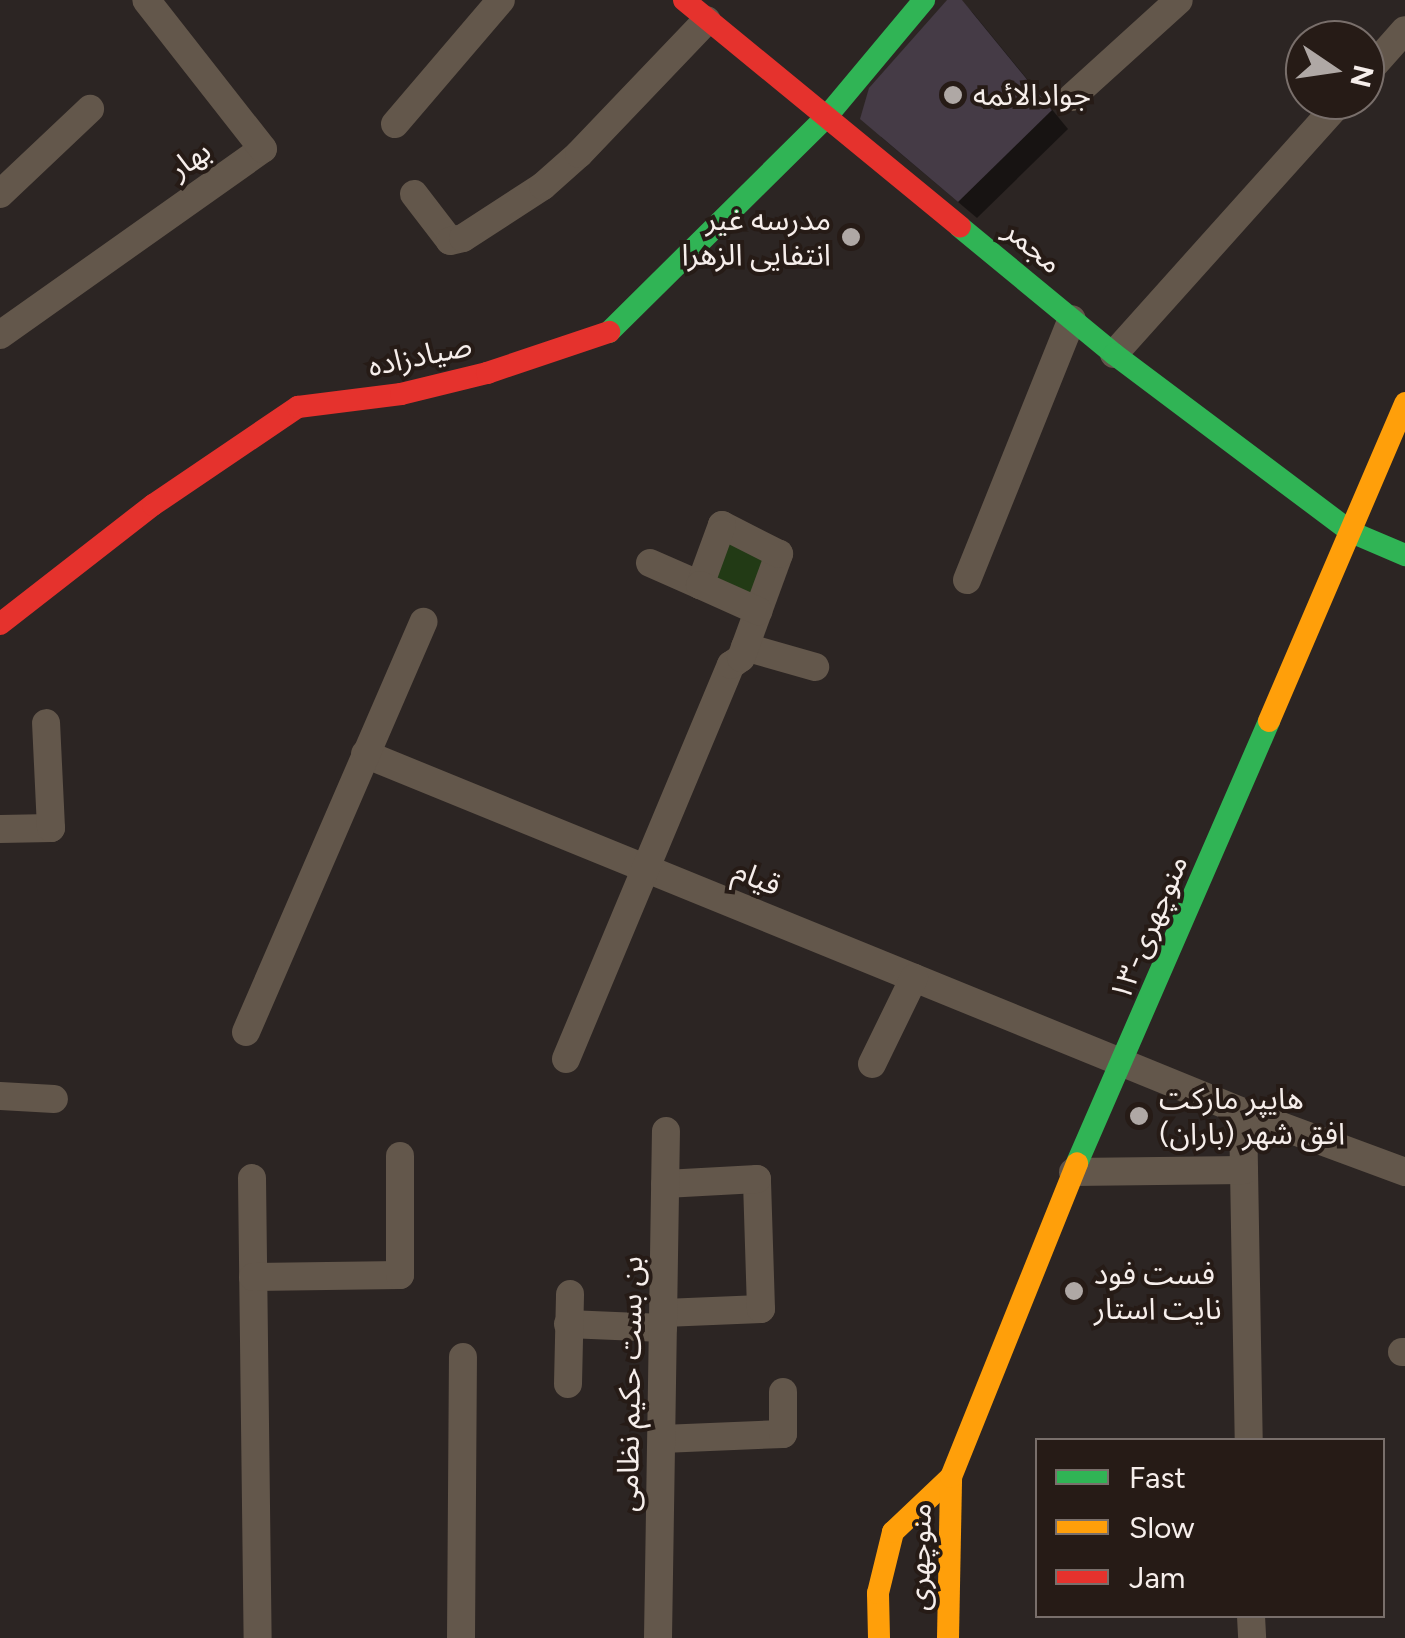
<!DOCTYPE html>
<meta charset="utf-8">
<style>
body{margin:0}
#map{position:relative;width:1405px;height:1638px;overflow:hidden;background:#2c2523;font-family:Figtree,"Noto Sans Arabic",sans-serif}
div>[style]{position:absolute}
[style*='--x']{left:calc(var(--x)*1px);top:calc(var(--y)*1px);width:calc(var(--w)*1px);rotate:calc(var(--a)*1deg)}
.green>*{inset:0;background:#223a15}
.shadow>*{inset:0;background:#0007}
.building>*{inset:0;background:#453b46}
.street>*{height:28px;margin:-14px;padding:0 14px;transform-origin:14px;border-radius:14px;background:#63574b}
.fast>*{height:22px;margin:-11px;padding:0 11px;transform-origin:11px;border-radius:11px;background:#30b455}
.slow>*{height:22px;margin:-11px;padding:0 11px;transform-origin:11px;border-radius:11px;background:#ff9f0a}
.jam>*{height:22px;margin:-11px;padding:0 11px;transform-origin:11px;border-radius:11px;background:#e5322d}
.dots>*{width:28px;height:28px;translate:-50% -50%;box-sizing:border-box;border:5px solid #261b16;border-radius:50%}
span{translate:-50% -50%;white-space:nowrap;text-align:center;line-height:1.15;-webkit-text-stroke:8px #261b16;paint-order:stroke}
.poi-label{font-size:30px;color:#f6eeeb}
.left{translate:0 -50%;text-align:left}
.right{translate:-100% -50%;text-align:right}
.street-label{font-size:30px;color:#f6eeeb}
.legend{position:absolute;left:1035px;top:1438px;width:350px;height:180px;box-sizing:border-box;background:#261b16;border:2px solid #796f6b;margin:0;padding:12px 18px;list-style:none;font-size:30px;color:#f6eeeb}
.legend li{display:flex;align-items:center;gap:20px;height:50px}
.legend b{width:50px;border:2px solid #796f6b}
.north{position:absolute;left:1285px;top:20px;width:100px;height:100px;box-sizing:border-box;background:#261b16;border:2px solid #796f6b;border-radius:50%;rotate:103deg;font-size:28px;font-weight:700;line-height:40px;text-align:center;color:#f6eeeb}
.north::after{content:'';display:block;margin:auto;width:35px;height:45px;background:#afa8a5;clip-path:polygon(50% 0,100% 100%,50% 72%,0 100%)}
</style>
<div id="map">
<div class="green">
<i style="clip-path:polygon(727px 537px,770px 558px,754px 599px,713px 580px)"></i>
</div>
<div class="shadow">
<i style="clip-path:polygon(951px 0,960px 0,973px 13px,1068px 129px,977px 218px,881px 137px)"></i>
</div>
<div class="building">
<i style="clip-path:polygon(947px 0,962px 0,1052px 110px,958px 202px,860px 119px,869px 88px)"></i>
</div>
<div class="street">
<i style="--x:1365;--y:75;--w:60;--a:-48.4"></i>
<i style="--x:1072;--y:97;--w:144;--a:-42.2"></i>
<i style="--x:395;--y:124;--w:163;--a:-49.5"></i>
<i style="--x:0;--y:194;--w:124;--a:-43.4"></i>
<i style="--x:414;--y:194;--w:59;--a:52.5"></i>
<i style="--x:450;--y:241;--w:13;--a:-13"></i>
<i style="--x:463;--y:238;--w:95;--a:-33"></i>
<i style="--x:543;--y:186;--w:48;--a:-41.6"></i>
<i style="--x:579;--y:154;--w:185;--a:-46.3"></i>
<i style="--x:0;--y:335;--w:322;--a:-35.3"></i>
<i style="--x:263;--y:149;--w:189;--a:-128.1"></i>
<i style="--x:1114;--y:354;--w:341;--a:-48.1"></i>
<i style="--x:650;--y:563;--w:55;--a:23.7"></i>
<i style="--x:967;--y:580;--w:281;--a:-68.1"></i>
<i style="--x:745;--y:647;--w:73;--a:15.9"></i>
<i style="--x:365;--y:754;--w:948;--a:22.18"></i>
<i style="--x:1243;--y:1112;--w:173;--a:20.3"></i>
<i style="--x:0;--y:829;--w:51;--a:-1.1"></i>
<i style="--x:51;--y:828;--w:105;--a:-92.7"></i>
<i style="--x:246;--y:1032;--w:447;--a:-66.6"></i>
<i style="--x:566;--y:1059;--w:427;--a:-67.3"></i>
<i style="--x:731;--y:665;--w:12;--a:-35"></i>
<i style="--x:741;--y:658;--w:111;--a:-69.9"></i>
<i style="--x:779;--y:554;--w:64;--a:-153"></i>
<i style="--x:722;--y:525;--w:64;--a:110.1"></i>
<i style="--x:700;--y:585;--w:64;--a:24.1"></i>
<i style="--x:872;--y:1064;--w:96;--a:-64"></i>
<i style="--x:0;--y:1096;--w:54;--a:3.2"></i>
<i style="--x:1243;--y:1112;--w:328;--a:89"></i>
<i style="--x:1073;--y:1172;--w:171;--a:-0.7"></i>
<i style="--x:252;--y:1178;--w:460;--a:89.3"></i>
<i style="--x:253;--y:1277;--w:147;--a:-0.8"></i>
<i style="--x:400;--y:1275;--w:119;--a:-90"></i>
<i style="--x:664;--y:1313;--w:97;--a:-2.4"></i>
<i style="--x:761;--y:1309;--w:130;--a:-91.8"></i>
<i style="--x:757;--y:1179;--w:92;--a:176.9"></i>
<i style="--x:568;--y:1324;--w:95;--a:2.4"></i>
<i style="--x:1402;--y:1352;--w:3;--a:0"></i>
<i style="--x:568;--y:1384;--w:90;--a:-88.7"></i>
<i style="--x:662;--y:1439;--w:121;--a:-2.4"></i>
<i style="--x:783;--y:1434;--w:42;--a:-90"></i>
<i style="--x:1251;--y:1616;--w:22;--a:87"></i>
<i style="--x:461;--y:1638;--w:281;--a:-89.6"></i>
<i style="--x:658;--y:1638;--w:507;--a:-89.1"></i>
</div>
<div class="fast">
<i style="--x:960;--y:227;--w:200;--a:39.5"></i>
<i style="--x:1114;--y:354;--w:296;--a:36.9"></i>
<i style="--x:1351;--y:532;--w:59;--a:23.1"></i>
<i style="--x:609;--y:332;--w:308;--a:-44.7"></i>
<i style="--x:828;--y:115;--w:150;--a:-50.1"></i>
<i style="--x:1077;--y:1163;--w:482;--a:-66.5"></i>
</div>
<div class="slow">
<i style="--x:1269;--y:721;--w:346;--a:-66.8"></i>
<i style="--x:879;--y:1638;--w:45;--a:-91.3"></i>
<i style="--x:878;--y:1593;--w:63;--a:-76.2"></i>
<i style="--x:893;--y:1532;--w:80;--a:-43.5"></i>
<i style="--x:948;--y:1638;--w:161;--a:-88.9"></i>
<i style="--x:951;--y:1477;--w:338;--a:-68.1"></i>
</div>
<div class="jam">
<i style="--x:684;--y:0;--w:357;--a:39.4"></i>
<i style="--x:0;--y:624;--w:194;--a:-37.9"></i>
<i style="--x:153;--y:505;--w:175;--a:-34.1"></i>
<i style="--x:298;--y:407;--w:104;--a:-7.2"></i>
<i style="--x:401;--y:394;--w:89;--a:-13.7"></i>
<i style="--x:487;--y:373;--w:129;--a:-18.6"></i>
</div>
<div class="dots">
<i style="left:953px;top:95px;background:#afa8a5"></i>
<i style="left:851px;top:237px;background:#afa8a5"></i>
<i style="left:1139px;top:1116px;background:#afa8a5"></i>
<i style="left:1074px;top:1291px;background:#afa8a5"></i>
</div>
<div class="poi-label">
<span class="left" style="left:973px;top:95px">جوادالائمه</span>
<span class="right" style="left:831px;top:237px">مدرسه غیر<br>انتفایی الزهرا</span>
<span class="left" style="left:1159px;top:1116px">هایپر مارکت<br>افق شهر (باران)</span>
<span class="left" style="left:1094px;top:1291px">فست فود<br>نایت استار</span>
</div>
<div class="street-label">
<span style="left:190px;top:160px;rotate:-35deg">بهار</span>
<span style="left:1033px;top:247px;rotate:40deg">مجمر</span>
<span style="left:420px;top:356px;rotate:-12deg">صیادزاده</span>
<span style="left:757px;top:878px;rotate:22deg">قیام</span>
<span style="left:1149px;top:928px;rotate:-67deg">۱۳-منوچهری</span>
<span style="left:630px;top:1384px;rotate:-89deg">بن بست حکیم نظامی</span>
<span style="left:920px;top:1557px;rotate:-89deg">منوچهری</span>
</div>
<ul class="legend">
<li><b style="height:12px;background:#30b455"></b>Fast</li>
<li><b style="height:12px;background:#ff9f0a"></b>Slow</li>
<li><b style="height:12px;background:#e5322d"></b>Jam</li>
</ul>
<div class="north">N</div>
</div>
